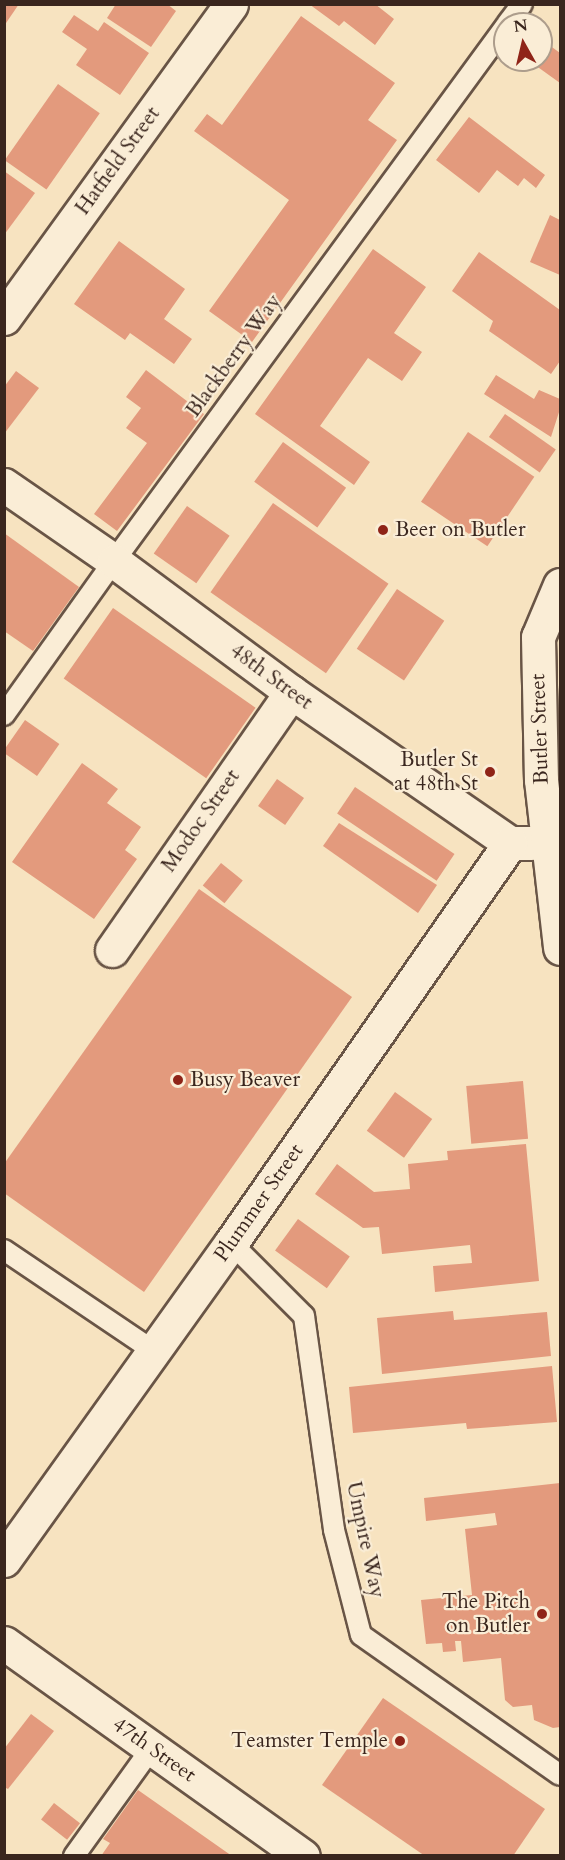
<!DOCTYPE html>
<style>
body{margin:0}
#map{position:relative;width:565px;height:1860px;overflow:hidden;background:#f7e3c0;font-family:Cardo,serif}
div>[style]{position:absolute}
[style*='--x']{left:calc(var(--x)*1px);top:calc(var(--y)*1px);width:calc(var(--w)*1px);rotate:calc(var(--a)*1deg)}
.building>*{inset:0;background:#e39a7d;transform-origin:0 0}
.roads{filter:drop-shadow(2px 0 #695546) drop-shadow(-2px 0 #695546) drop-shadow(0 2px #695546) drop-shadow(0 -2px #695546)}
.lane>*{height:20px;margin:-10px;padding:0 10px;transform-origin:10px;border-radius:10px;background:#faedd6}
.street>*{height:33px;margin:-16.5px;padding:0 16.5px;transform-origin:16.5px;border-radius:16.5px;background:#faedd6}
.secondary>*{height:33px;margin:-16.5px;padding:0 16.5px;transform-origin:16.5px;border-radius:16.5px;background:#faedd6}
.dots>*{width:16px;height:16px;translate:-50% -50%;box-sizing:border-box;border:3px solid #faedd6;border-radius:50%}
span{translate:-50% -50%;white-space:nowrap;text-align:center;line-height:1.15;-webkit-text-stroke:4.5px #faedd6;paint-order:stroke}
.street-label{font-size:21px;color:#3a261e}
.poi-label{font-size:21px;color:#3a261e}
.left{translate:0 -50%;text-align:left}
.right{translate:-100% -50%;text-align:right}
.frame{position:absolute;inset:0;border:6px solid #3a261e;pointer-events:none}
.north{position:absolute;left:493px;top:12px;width:60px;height:60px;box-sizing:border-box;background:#faedd6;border:2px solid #ad9d8c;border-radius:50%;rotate:352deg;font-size:16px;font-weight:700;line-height:24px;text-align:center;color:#3a261e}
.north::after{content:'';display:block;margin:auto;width:21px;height:27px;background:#8f2418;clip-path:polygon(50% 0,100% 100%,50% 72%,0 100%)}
</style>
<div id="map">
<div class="building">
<i style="clip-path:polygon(4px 4px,19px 4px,4px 26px)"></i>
<i style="clip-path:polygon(116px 4px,167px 4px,176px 11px,151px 47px,107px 18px)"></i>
<i style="clip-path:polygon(309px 4px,375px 4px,394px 19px,375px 45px,344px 21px,339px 26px)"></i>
<i style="clip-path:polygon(74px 15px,98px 31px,104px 22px,149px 53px,120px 95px,76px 65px,87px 49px,62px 32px)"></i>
<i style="clip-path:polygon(301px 16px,395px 83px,368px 120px,397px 140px,252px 342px,209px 311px,289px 200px,194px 131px,207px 114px,222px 125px)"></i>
<i style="clip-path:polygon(541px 39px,560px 53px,560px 83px,528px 60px,541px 60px)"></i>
<i style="left:58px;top:84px;width:51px;height:93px;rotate:35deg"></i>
<i style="clip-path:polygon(469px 117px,545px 175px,536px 188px,524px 178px,518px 186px,497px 170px,479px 193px,436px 160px)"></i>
<i style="clip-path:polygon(4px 171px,35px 193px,4px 235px)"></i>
<i style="clip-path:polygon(550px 215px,560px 220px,560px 275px,530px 262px)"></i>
<i style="clip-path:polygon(119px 241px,185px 289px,164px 319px,192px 339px,174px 364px,130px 333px,125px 340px,74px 304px)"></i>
<i style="clip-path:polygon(373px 249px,426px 287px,394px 333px,422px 352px,402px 381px,368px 358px,320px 426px,370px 462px,354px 485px,255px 414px)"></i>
<i style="clip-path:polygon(479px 252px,560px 310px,560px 361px,551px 374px,489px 331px,493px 321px,452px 291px)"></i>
<i style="clip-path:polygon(146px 370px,204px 414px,117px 531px,94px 514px,147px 443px,126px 428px,141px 408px,126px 397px)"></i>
<i style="clip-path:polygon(16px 371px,39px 388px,4px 434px,4px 387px)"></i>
<i style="clip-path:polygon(496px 375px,534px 399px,539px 390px,560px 399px,560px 409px,551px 437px,484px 394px)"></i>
<i style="left:505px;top:414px;width:62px;height:28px;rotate:35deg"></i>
<i style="left:468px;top:432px;width:80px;height:84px;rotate:34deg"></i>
<i style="left:283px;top:442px;width:78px;height:49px;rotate:36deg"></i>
<i style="left:273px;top:503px;width:141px;height:109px;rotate:35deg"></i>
<i style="left:187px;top:506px;width:52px;height:58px;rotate:35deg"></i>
<i style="clip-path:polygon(4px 533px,79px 587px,33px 651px,4px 631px)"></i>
<i style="left:397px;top:589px;width:57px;height:72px;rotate:34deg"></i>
<i style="left:113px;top:608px;width:174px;height:86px;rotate:35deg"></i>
<i style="left:25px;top:720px;width:42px;height:39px;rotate:35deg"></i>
<i style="clip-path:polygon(82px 763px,118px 789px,107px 803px,141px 827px,125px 850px,137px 859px,94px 919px,12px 862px)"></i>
<i style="left:277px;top:779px;width:33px;height:33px;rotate:35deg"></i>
<i style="left:355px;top:787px;width:120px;height:32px;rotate:34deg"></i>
<i style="clip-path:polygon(339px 823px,437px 885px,418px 913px,323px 846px)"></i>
<i style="left:221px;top:863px;width:28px;height:29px;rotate:39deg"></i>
<i style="clip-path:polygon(199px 889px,352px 997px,144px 1292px,4px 1193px,4px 1164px)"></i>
<i style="left:523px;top:1081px;width:58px;height:57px;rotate:85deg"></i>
<i style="left:395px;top:1092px;width:46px;height:48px;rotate:36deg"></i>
<i style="clip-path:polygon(526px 1144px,539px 1281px,435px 1292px,433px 1266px,472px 1263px,470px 1245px,382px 1254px,379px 1227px,363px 1228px,315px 1194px,337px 1164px,374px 1192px,410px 1189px,408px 1164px,448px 1160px,447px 1151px)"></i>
<i style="left:298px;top:1219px;width:64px;height:39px;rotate:36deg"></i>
<i style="clip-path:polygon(453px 1311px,454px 1320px,547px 1312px,551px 1356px,382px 1374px,377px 1318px)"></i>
<i style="clip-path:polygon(552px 1366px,557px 1422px,467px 1429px,466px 1423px,353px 1433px,349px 1387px)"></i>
<i style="clip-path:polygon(560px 1483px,560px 1727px,553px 1728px,534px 1720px,532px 1705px,513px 1707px,505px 1700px,501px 1658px,463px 1662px,461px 1641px,455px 1641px,456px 1651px,443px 1652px,442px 1643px,426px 1644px,421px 1600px,472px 1595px,465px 1529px,497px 1525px,495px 1513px,426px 1521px,424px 1498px)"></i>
<i style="clip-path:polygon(383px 1698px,545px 1809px,513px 1856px,425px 1856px,322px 1785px)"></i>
<i style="clip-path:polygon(31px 1714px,54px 1731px,8px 1789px,4px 1787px,4px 1749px)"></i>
<i style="clip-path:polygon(138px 1790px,232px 1856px,101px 1856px,110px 1843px,103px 1839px)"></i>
<i style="left:54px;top:1803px;width:33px;height:21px;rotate:38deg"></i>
</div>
<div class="roads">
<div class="lane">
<i style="--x:507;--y:24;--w:25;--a:-53"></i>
<i style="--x:4;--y:715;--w:189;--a:-54.5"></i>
<i style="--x:114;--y:561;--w:662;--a:-53.79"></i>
<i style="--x:231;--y:1243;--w:103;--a:45"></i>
<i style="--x:304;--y:1316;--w:216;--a:82"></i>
<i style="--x:334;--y:1530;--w:108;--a:75.6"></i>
<i style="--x:361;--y:1635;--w:243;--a:35.1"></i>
<i style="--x:4;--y:1250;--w:181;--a:34"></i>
<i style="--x:74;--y:1856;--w:132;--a:-54.3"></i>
</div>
<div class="street">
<i style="--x:4;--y:318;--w:387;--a:-54.1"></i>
<i style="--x:4;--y:485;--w:134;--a:34.6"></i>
<i style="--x:114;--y:561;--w:220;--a:36.5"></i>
<i style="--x:291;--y:692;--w:266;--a:34.6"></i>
<i style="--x:510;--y:843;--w:21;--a:0"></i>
<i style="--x:112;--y:950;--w:314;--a:-55.2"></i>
<i style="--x:4;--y:1560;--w:390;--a:-54.4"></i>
<i style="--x:231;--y:1243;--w:488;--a:-55.1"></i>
<i style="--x:4;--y:1643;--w:367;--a:35.5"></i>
</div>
<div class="secondary">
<i style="--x:560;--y:585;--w:56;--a:112.9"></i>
<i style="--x:538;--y:637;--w:143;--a:88.8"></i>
<i style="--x:541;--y:780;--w:169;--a:83.5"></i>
</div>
</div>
<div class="dots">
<i style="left:383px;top:530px;background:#8f2418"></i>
<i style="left:490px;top:772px;background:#8f2418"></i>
<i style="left:178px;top:1080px;background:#8f2418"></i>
<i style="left:542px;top:1614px;background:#8f2418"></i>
<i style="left:400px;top:1741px;background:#8f2418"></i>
</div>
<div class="street-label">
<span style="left:118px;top:161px;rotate:-54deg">Hatfield Street</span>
<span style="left:234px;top:356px;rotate:-54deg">Blackberry Way</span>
<span style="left:271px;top:677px;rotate:36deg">48th Street</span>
<span style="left:540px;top:729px;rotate:-92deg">Butler Street</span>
<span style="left:201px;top:821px;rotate:-55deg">Modoc Street</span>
<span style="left:259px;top:1203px;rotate:-55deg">Plummer Street</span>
<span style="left:365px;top:1540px;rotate:78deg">Umpire Way</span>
<span style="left:154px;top:1750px;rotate:35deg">47th Street</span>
</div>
<div class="poi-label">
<span class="left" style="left:395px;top:530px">Beer on Butler</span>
<span class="right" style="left:478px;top:772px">Butler St<br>at 48th St</span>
<span class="left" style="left:190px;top:1080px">Busy Beaver</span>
<span class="right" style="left:530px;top:1614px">The Pitch<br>on Butler</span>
<span class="right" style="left:388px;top:1741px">Teamster Temple</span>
</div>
<div class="frame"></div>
<div class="north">N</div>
</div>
